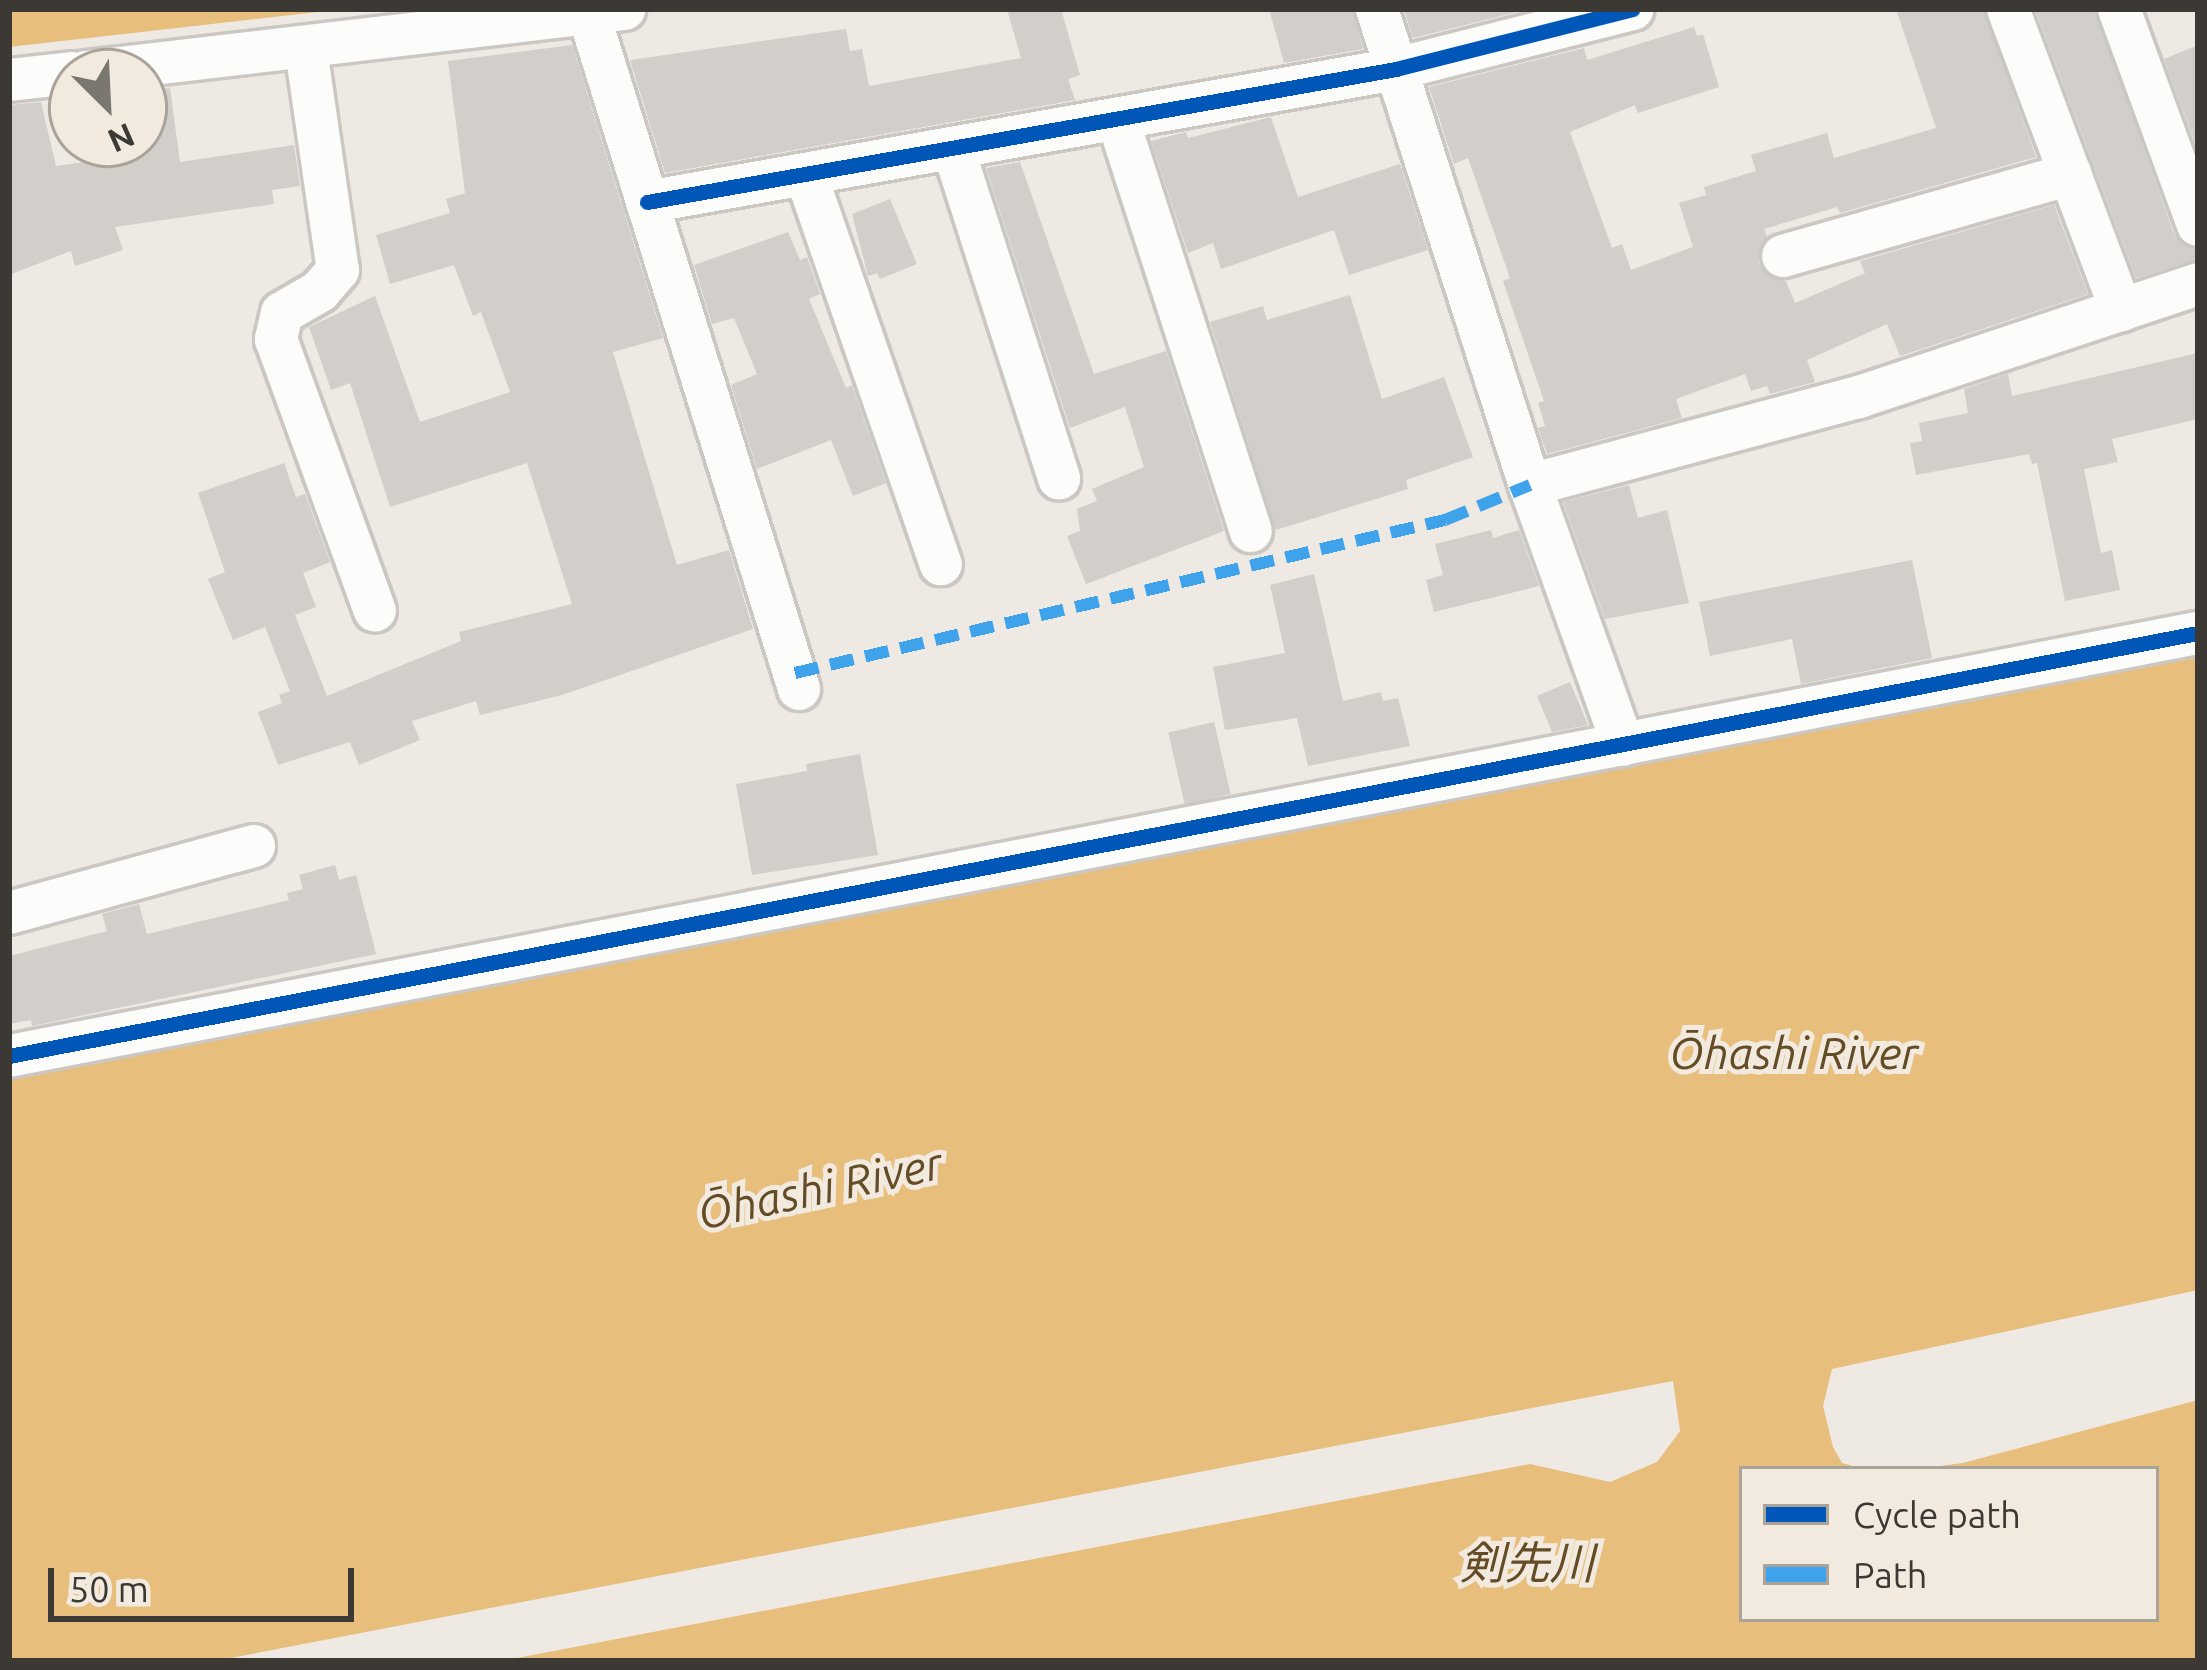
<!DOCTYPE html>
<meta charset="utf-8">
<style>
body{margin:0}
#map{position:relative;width:2207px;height:1670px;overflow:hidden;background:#eee9e2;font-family:Ubuntu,"Noto Sans JP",sans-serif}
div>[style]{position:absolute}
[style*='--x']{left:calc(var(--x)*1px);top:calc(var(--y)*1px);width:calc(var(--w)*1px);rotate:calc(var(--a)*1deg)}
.water>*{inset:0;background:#e7be7c}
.building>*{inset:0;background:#d2cec9;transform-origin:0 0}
.roads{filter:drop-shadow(3px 0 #cbc7c2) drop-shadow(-3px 0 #cbc7c2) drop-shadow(0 3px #cbc7c2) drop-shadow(0 -3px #cbc7c2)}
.minor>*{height:42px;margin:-21px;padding:0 21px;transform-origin:21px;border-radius:21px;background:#fcfcfb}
.quiet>*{height:12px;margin-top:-6px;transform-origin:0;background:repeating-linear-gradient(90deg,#3fa3eb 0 24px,transparent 0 36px)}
.cycleway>*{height:15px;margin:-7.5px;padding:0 7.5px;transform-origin:7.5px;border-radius:7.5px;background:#0057b8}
span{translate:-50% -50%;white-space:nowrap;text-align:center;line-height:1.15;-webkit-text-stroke:10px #f2eade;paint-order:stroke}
.water-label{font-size:45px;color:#644c26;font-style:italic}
.frame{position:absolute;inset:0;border:12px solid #3c3934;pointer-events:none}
.legend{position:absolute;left:1739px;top:1466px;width:420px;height:156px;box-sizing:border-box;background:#f2eade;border:3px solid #a9a39a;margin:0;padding:15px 21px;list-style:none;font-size:36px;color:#3c3934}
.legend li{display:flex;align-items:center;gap:24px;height:60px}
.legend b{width:60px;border:3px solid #a9a39a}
.north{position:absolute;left:48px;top:48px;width:120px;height:120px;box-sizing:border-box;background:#f2eade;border:3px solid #a9a39a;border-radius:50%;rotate:156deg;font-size:33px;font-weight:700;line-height:48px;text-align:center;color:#3c3934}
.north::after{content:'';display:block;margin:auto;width:42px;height:54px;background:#7a7771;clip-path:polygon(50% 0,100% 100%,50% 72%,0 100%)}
.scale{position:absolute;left:48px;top:1568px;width:306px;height:54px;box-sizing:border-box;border:6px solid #3c3934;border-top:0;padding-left:15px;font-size:36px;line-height:42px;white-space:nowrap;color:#3c3934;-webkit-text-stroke:9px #f2eade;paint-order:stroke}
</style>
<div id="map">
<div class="water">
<i style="clip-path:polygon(9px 9px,344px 9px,9px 47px)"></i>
<i style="clip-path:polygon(2198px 646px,2198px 1290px,1832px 1369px,1823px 1406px,1833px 1447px,1842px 1463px,1863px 1469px,1742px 1469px,1742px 1619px,2156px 1619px,2156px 1469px,1917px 1469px,1963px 1463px,2198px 1400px,2198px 1661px,502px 1661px,1530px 1464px,1610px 1482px,1657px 1462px,1680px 1431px,1673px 1381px,215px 1661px,9px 1661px,9px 1079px,1214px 847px)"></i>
</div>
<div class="building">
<i style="clip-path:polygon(1007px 9px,1061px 9px,1080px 75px,1068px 79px,1075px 100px,665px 173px,630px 60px,846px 29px,850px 51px,862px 49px,869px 86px,1021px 58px)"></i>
<i style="clip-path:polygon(1269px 9px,1352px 9px,1363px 49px,1284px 63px)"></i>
<i style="clip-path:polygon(1404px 9px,1529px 9px,1413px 38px)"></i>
<i style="clip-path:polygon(1896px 9px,1983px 9px,2036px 157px,1840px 213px,1837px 207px,1764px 229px,1767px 237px,1758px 262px,1765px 273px,1786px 281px,1795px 303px,1865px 273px,1860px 261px,2054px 205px,2088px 294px,1900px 356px,1887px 324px,1807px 360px,1815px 382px,1770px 394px,1767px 386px,1751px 391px,1745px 374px,1676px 399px,1682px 418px,1547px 454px,1538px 428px,1545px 426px,1538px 403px,1544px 401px,1503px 281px,1510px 278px,1468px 158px,1454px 164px,1429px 87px,1584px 48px,1587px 60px,1694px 27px,1697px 36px,1703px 34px,1719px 87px,1638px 113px,1635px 105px,1570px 132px,1612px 248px,1622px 244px,1631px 270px,1693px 247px,1679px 203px,1706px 195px,1704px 187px,1756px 171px,1751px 155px,1827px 133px,1834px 158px,1936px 128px)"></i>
<i style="clip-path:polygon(2035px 9px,2094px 9px,2174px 234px,2183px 245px,2198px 250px,2198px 259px,2136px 278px)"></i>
<i style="clip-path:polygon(572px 45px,663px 338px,613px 352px,677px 565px,729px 550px,753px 629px,562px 695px,480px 715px,476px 701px,412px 721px,420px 740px,359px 765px,350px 742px,278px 765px,258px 712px,282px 703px,279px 695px,290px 691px,265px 627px,233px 640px,208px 579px,225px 572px,198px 493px,284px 463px,296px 497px,305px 494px,330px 562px,303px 573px,316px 607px,295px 615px,327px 696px,461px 641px,459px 632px,572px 604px,527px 463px,390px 507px,350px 383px,331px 390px,309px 327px,375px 296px,420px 422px,510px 392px,481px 312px,473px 316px,454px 265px,390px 284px,376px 235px,450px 213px,446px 199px,465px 193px,448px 61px)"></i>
<i style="clip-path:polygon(2198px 45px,2198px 151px,2164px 59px)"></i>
<i style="clip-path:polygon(170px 88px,180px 162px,294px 145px,300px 186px,272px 190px,274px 204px,115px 227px,123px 250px,75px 266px,71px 251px,9px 275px,9px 105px,41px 102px,56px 166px,120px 157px,118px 144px,144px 144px,144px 91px)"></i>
<i style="clip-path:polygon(1271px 117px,1298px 197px,1400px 164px,1428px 250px,1349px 275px,1334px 230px,1221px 269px,1213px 243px,1188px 253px,1151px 141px,1186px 132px,1188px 138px)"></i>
<i style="clip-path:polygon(1020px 162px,1094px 374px,1166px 351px,1224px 531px,1086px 584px,1067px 536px,1080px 531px,1077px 509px,1097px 501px,1092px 489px,1144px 467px,1125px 407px,1070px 428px,986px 168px)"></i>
<i style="clip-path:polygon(890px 199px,917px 264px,880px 279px,877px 273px,868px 276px,852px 214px)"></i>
<i style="clip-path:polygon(788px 232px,800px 260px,807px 257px,820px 294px,809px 299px,846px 388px,852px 385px,886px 483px,853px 496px,831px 440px,757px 469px,731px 385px,757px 374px,734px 318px,712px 324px,694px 265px)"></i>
<i style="clip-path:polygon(1350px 295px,1382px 399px,1444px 377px,1473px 457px,1406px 480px,1408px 489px,1276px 530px,1210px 322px,1263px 306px,1267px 320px)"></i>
<i style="clip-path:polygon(2198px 353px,2198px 419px,2112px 439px,2118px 462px,2084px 469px,2101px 553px,2112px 550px,2120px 590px,2065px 601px,2037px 463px,2032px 464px,2029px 454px,1916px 475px,1910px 443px,1922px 441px,1919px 423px,1968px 413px,1964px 389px,2008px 374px,2012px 396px)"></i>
<i style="clip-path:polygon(1629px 485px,1638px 518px,1667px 510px,1689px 603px,1605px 619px,1563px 502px)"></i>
<i style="clip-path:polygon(1491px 530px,1493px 538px,1519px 530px,1539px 586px,1434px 612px,1426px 580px,1443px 575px,1435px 544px)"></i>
<i style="clip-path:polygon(1912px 560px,1932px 658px,1801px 684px,1792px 639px,1710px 656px,1699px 602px)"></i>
<i style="clip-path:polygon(1314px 574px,1343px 701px,1381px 692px,1383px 701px,1398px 698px,1410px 746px,1308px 766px,1297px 718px,1225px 730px,1213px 667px,1285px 653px,1270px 585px)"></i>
<i style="clip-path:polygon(1570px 682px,1588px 725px,1552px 732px,1537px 696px)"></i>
<i style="left:1214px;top:722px;width:74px;height:47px;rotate:77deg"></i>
<i style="clip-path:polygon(860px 754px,878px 855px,752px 875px,736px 784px,807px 771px,806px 764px)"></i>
<i style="clip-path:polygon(335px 865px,339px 880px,356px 875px,376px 954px,32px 1026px,31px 1020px,9px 1024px,9px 956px,107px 931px,102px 914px,139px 904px,147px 934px,289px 900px,287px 893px,303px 889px,299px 875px)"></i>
</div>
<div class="roads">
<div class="minor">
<i style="--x:1377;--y:9;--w:500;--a:72.2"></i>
<i style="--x:1530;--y:485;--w:276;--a:70.3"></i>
<i style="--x:2008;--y:9;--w:322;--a:69.4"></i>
<i style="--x:2119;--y:9;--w:230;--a:69.9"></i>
<i style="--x:589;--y:15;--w:706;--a:72.69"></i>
<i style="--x:306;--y:49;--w:223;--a:81.8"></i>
<i style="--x:338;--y:270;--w:28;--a:131"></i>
<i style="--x:320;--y:291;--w:44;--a:149.9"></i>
<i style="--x:282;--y:313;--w:27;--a:103"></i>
<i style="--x:276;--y:339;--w:289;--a:70"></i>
<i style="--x:85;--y:72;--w:543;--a:-6.67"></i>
<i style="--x:9;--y:80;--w:63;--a:-6.3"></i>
<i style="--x:1118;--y:120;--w:432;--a:72.1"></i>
<i style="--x:954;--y:151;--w:344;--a:72.2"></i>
<i style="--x:806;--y:175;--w:412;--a:70.9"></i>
<i style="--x:647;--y:202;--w:761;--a:-10.07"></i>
<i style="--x:1396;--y:69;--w:244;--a:-14.2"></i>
<i style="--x:1783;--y:256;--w:299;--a:-15.9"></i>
<i style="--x:1530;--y:485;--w:341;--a:-15"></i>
<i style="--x:1859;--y:397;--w:357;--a:-18.4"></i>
<i style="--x:9;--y:913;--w:254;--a:-15.3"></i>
<i style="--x:9;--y:1056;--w:2229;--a:-10.94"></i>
</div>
</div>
<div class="quiet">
<i style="--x:795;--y:673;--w:668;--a:-13.25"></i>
<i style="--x:1445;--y:520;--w:92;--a:-22.4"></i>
</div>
<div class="cycleway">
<i style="--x:647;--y:202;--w:761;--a:-10.07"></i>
<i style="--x:1396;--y:69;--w:244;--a:-14.2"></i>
<i style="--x:9;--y:1056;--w:2229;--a:-10.94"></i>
</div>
<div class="water-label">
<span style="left:1794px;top:1053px">Ōhashi River</span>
<span style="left:820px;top:1188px;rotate:-12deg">Ōhashi River</span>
<span style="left:1527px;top:1563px">剣先川</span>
</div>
<div class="frame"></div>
<ul class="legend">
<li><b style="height:15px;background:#0057b8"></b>Cycle path</li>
<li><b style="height:15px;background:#3fa3eb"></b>Path</li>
</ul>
<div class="north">N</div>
<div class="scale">50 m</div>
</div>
